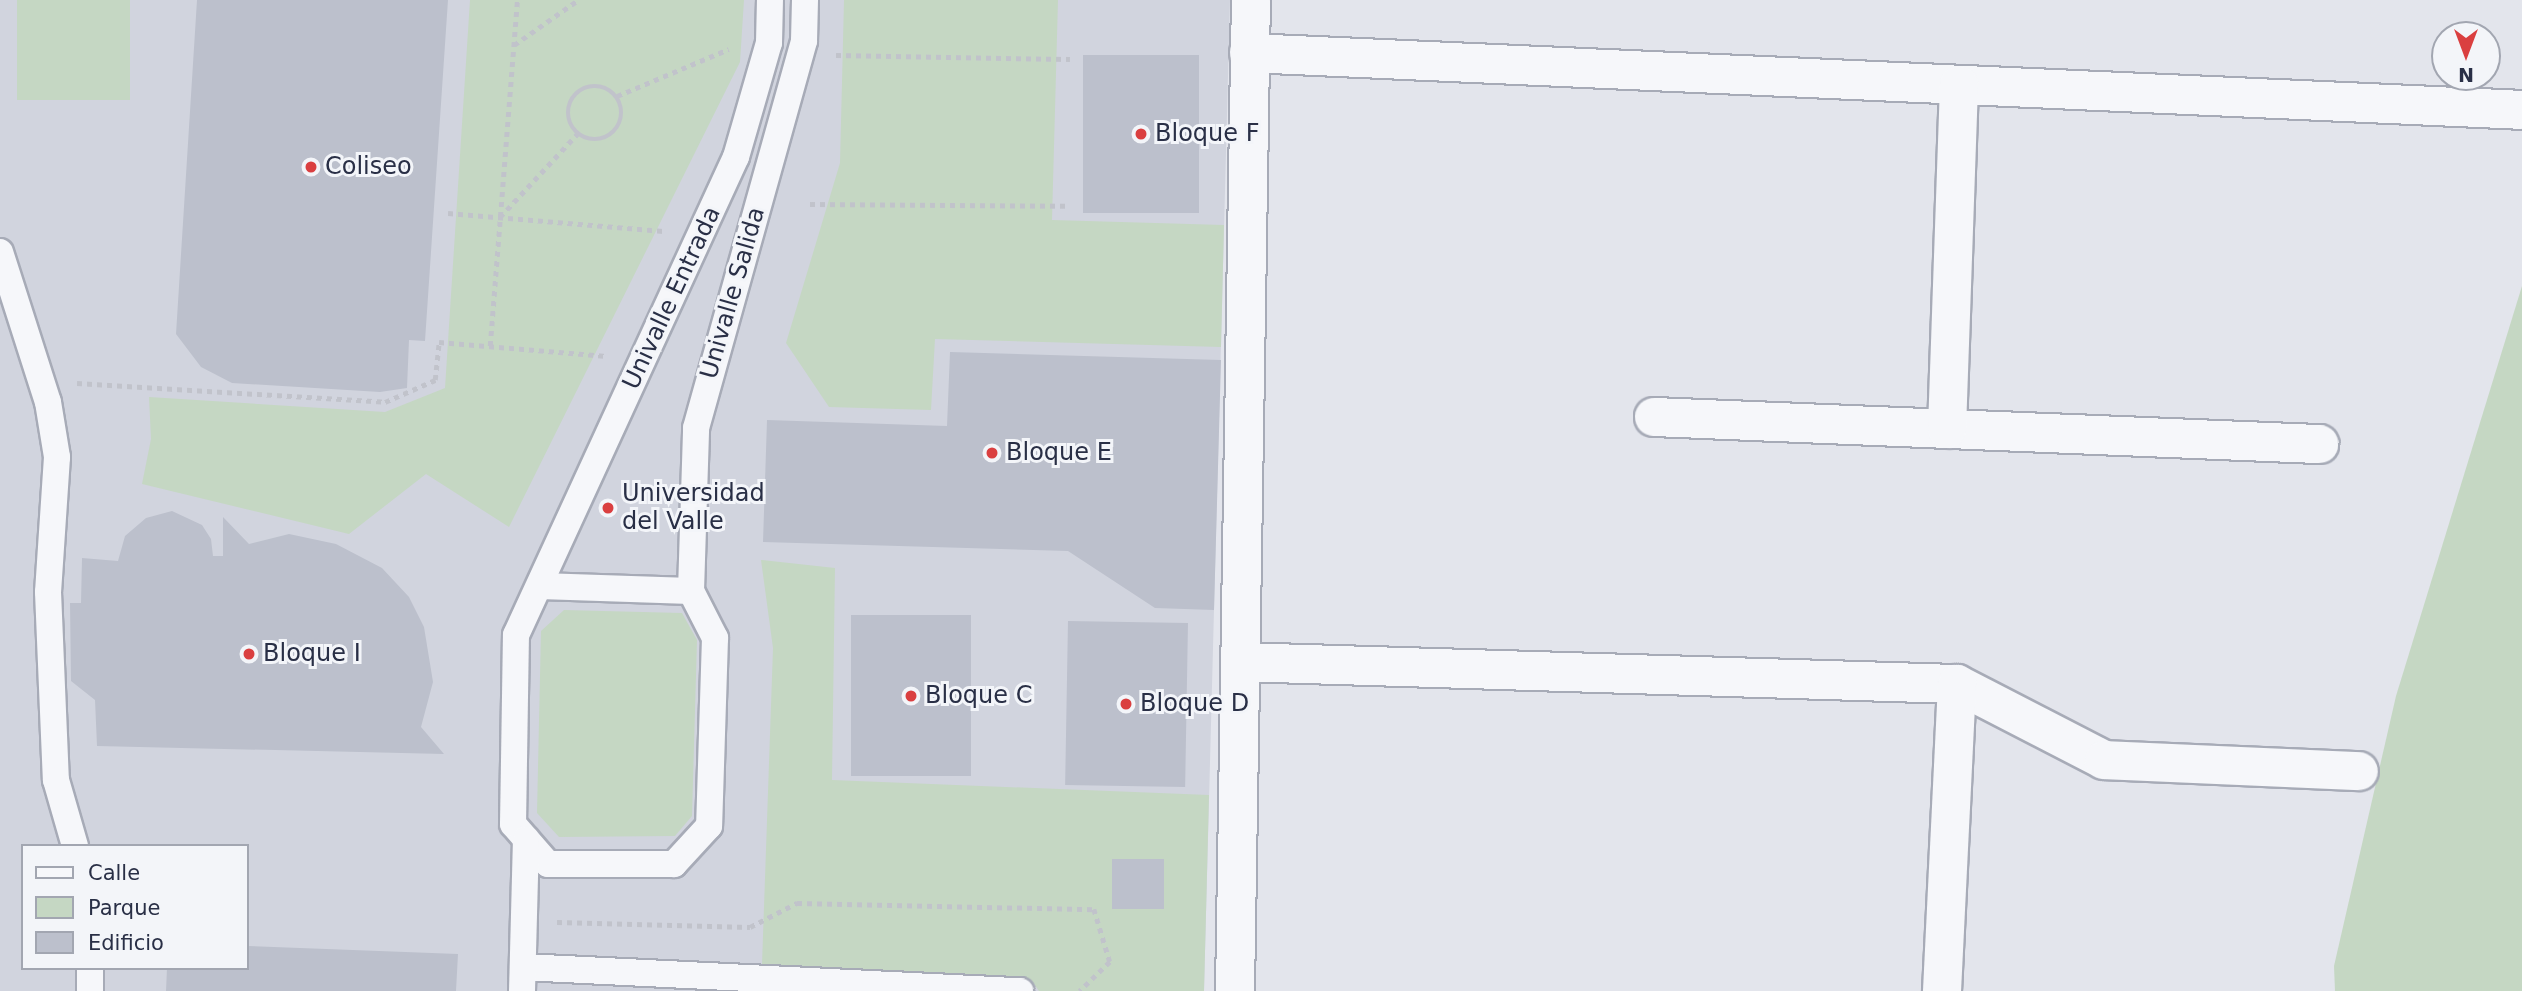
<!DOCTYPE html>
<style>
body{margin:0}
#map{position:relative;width:2522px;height:991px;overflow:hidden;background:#e3e5ec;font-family:"DejaVu Sans",sans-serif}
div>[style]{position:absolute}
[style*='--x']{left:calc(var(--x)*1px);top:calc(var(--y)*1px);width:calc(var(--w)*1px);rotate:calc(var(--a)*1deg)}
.built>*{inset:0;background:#d1d4de}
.green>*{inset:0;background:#c5d7c3;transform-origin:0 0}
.building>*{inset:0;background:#bcc0cc;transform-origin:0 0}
.path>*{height:4.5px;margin-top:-2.25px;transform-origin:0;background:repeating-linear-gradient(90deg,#c1c3cb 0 5px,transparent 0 10px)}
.path>.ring{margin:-2.25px;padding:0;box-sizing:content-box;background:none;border:4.5px solid #c1c3cb;border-radius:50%}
.roads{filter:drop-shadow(2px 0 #a7abb7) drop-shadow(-2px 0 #a7abb7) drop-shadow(0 2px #a7abb7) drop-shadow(0 -2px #a7abb7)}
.service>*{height:26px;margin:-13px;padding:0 13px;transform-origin:13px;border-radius:13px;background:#f6f7fa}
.minor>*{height:38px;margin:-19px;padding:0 19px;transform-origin:19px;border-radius:19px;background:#f6f7fa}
.dots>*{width:19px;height:19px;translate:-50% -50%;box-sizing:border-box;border:4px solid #f3f5f9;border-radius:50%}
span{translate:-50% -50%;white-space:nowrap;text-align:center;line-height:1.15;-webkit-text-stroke:6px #f3f5f9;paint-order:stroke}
.poi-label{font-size:24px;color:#292f46}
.left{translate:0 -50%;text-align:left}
.street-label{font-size:24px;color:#292f46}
.legend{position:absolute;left:21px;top:844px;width:228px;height:126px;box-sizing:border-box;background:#f3f5f9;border:2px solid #a2a6b1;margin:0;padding:9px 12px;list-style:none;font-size:21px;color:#292f46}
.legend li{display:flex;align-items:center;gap:14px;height:35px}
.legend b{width:35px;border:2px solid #a2a6b1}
.north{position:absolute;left:2431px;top:21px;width:70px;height:70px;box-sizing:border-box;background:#f3f5f9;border:2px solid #a2a6b1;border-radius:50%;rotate:180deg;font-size:19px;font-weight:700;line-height:28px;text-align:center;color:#292f46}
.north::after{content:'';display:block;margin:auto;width:24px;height:32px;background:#da3f40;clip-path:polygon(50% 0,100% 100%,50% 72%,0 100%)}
</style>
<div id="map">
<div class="built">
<i style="clip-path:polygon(evenodd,0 0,1230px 0,1204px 991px,0 991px,0 0,23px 846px,247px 846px,247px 968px,23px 968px,23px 846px)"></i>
</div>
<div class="green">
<i style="left:17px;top:0;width:113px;height:100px"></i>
<i style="clip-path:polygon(470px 0,744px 0,740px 62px,509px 527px,426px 474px,349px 534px,142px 484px,151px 439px,149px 397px,385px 412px,445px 388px)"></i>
<i style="clip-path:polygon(844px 0,1058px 0,1052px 220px,1224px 225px,1221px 347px,935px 339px,931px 410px,829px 407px,786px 343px,840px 163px)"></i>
<i style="clip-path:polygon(2522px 286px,2522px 991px,2335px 991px,2334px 966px,2396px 696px)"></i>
<i style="clip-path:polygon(761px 560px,835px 568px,832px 780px,1209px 795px,1204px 991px,1039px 991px,1031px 980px,762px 964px,773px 648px)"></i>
<i style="clip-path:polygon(564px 610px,682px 613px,697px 640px,692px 816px,675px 836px,559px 837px,537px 813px,541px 631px)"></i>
</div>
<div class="building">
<i style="clip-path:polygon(197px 0,448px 0,425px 341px,409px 340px,407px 388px,380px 392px,232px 383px,201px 367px,176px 334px)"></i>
<i style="left:1083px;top:55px;width:116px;height:158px"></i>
<i style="clip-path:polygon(950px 352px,1221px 360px,1214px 610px,1155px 608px,1068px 551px,763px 542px,767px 420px,947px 426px)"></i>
<i style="clip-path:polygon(172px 511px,202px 525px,211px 539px,213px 556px,223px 556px,223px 517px,249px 544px,289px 534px,336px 544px,382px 568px,409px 597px,424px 627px,433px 682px,421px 727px,444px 754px,97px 746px,95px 700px,71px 681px,70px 603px,81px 603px,82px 558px,118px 561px,125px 536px,146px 518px)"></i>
<i style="left:851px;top:615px;width:120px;height:161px"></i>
<i style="left:1068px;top:621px;width:120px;height:164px;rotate:1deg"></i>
<i style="left:1112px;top:859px;width:52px;height:50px"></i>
<i style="clip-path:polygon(247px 946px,458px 954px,456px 991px,166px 991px,167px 968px,247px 968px)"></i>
</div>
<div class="path">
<i style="--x:514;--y:45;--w:78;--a:-35.1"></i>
<i style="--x:836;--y:55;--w:234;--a:1"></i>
<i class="ring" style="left:568px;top:86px;width:49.5px;height:49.5px"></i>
<i style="--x:617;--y:96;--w:121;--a:-22.8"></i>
<i style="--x:810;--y:204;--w:259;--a:0.4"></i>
<i style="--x:448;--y:213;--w:216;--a:4.8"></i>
<i style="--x:500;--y:217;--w:115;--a:-47.1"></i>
<i style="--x:490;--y:346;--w:347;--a:-85.5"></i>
<i style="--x:77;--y:383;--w:309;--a:3.5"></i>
<i style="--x:385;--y:402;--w:55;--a:-23.7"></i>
<i style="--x:435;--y:380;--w:38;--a:-84"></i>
<i style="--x:439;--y:342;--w:168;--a:4.8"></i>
<i style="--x:557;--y:922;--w:193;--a:1.5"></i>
<i style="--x:750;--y:927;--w:53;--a:-27.1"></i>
<i style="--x:797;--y:903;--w:297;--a:1.2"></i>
<i style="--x:1094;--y:909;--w:55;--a:73.2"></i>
<i style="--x:1110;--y:962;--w:42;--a:136"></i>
</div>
<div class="roads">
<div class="service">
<i style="--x:0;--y:252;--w:157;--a:72.3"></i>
<i style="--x:48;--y:402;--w:56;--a:80.7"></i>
<i style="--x:57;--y:457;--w:135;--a:93.8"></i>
<i style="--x:48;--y:592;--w:188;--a:87.6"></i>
<i style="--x:56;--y:780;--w:69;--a:73.9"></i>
<i style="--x:540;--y:586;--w:151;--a:1.9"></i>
<i style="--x:691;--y:591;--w:53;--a:62.9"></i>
<i style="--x:715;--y:638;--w:188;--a:91.8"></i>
<i style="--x:709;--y:826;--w:52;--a:132.6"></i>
<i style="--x:674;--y:864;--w:126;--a:180"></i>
<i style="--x:548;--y:864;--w:53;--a:-131.2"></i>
<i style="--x:513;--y:824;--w:189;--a:-89.1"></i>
<i style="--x:516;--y:635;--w:526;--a:-65.29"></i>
<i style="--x:736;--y:157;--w:119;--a:-73.9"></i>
<i style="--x:769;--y:43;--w:43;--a:-88.7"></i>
<i style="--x:691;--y:591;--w:163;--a:-88.2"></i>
<i style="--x:696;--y:428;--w:402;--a:-74.4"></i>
<i style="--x:804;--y:41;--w:41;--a:-88.6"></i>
<i style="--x:523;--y:967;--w:498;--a:2.8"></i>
<i style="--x:90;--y:991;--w:23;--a:-90"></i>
<i style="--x:522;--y:991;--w:152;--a:-88.5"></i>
</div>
<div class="minor">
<i style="--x:1249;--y:53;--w:1274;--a:2.56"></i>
<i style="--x:1654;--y:417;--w:666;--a:2.33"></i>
<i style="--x:1947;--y:429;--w:344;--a:-88"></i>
<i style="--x:1240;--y:662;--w:717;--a:1.76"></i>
<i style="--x:1957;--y:684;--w:165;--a:27.3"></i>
<i style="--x:2104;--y:760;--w:255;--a:2.5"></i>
<i style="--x:1235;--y:991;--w:991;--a:-89.08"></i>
<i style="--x:1942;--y:991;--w:307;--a:-87.2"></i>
</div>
</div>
<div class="dots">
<i style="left:1141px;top:134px;background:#da3f40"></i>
<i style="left:311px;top:167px;background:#da3f40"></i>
<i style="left:992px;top:453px;background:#da3f40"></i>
<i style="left:608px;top:508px;background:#da3f40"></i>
<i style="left:249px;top:654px;background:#da3f40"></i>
<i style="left:911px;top:696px;background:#da3f40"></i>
<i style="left:1126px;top:704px;background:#da3f40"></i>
</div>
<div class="poi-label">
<span class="left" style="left:1155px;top:134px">Bloque F</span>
<span class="left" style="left:325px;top:167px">Coliseo</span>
<span class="left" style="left:1006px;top:453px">Bloque E</span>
<span class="left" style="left:622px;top:508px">Universidad<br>del Valle</span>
<span class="left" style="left:263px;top:654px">Bloque I</span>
<span class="left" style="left:925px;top:696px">Bloque C</span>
<span class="left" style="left:1140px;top:704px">Bloque D</span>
</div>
<div class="street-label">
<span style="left:733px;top:293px;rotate:-74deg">Univalle Salida</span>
<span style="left:672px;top:298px;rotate:-65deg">Univalle Entrada</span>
</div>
<ul class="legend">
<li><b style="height:9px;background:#f6f7fa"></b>Calle</li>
<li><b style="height:19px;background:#c5d7c3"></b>Parque</li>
<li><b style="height:19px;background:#bcc0cc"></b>Edificio</li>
</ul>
<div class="north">N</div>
</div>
